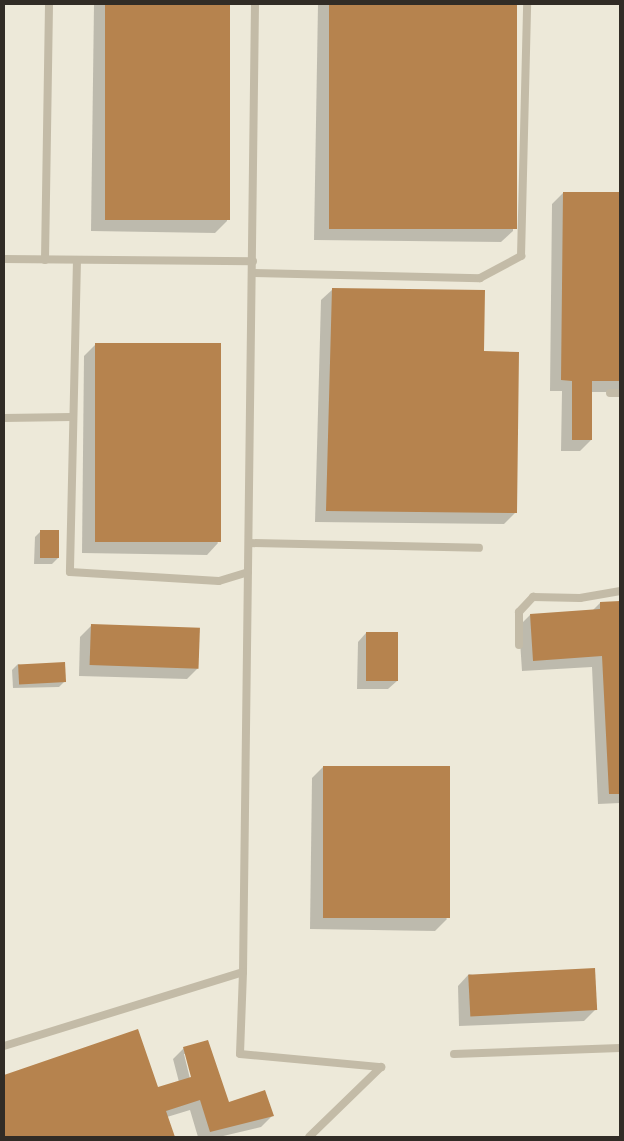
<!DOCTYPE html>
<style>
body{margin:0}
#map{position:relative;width:624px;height:1141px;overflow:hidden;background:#ede9d9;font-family:Overpass,sans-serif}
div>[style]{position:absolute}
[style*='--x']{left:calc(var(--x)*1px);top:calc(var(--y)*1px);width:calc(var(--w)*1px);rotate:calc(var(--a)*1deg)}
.shadow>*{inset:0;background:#0003}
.building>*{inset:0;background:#b6834e;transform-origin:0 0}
.service>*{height:8px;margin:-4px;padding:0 4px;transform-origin:4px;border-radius:4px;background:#c3bba7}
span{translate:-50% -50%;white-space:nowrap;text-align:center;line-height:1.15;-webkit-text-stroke:4.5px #f6f2e5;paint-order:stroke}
.frame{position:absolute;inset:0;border:5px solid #312c26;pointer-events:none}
</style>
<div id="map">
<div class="shadow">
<i style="clip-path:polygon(94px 4px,229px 4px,227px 221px,215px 233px,91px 231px)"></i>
<i style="clip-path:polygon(318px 4px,516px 4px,513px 231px,501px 242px,314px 240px)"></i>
<i style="clip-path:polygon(563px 193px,620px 194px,620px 392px,591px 392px,591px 440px,580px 451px,561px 451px,562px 391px,550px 391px,552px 204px)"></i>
<i style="clip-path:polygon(333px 289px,483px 352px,515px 513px,504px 524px,315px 522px,321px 300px)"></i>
<i style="clip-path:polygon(96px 344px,218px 543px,207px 555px,82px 553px,84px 356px)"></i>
<i style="clip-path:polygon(40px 532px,58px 558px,52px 564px,34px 564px,35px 537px)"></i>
<i style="clip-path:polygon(620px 602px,620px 803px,598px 804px,592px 667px,522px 671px,519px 626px,530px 615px,592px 611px,600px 603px)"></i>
<i style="clip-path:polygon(91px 626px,198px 668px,187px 679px,79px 676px,80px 637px)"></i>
<i style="clip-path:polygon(366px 633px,397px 681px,388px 689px,357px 689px,358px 642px)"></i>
<i style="clip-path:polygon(18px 664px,64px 682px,59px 687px,13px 688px,12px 670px)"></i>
<i style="clip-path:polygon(323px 767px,447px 919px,435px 931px,310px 929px,312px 778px)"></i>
<i style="clip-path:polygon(469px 974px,596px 1009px,584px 1021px,459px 1026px,458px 986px)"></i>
<i style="clip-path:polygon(evenodd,137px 1031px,157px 1089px,179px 1082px,173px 1059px,184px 1048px,228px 1104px,272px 1116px,261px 1127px,219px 1137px,198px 1137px,190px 1110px,167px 1117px,174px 1137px,4px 1137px,4px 1077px,137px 1031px,184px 1054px,186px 1054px,194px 1083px,191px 1083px,184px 1054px)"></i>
</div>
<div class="building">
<i style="left:105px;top:4px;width:125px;height:216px"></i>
<i style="left:329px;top:4px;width:188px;height:225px"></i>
<i style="clip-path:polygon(563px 192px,620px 192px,620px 381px,592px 381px,592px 440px,572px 440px,572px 381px,561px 380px)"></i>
<i style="clip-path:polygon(332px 288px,485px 290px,484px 351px,519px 352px,517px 513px,326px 511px)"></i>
<i style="left:95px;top:343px;width:126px;height:199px"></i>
<i style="left:40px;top:530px;width:19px;height:28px"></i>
<i style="clip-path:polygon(620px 601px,620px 794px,609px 794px,602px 656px,533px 661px,530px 614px,600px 609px,600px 602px)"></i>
<i style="left:91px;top:624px;width:109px;height:41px;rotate:2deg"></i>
<i style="left:366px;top:632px;width:32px;height:49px"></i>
<i style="left:65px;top:662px;width:20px;height:47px;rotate:87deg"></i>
<i style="left:323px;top:766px;width:127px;height:152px"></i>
<i style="left:595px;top:968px;width:42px;height:127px;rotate:87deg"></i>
<i style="clip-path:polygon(138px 1029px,158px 1087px,191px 1077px,183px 1047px,208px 1040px,229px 1102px,265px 1090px,274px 1116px,210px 1132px,200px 1100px,166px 1111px,175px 1137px,4px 1137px,4px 1075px)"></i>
</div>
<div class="service">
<i style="--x:4;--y:259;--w:249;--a:0.5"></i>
<i style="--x:45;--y:260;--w:256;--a:-89.1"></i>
<i style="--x:77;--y:260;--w:312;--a:91.3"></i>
<i style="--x:70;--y:572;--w:149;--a:3.5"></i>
<i style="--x:219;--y:581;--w:30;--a:-17"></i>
<i style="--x:252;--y:273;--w:228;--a:1.3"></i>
<i style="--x:480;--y:278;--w:47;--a:-28.2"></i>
<i style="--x:521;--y:256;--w:252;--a:-88.6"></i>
<i style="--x:610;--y:393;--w:10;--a:0"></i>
<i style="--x:4;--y:418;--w:67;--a:-0.9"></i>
<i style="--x:249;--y:543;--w:230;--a:1.2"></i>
<i style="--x:519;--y:645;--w:33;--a:-90"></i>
<i style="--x:519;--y:612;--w:21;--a:-47"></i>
<i style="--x:533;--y:597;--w:47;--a:1.2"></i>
<i style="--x:580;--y:598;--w:41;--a:-9.9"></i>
<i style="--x:243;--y:972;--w:968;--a:-89.29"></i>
<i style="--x:4;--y:1046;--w:250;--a:-17.2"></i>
<i style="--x:243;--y:972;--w:82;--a:92.1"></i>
<i style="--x:240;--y:1054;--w:142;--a:5.3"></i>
<i style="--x:381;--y:1067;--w:100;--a:135.8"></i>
<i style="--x:454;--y:1054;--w:166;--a:-2.1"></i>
</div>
<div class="frame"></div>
</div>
